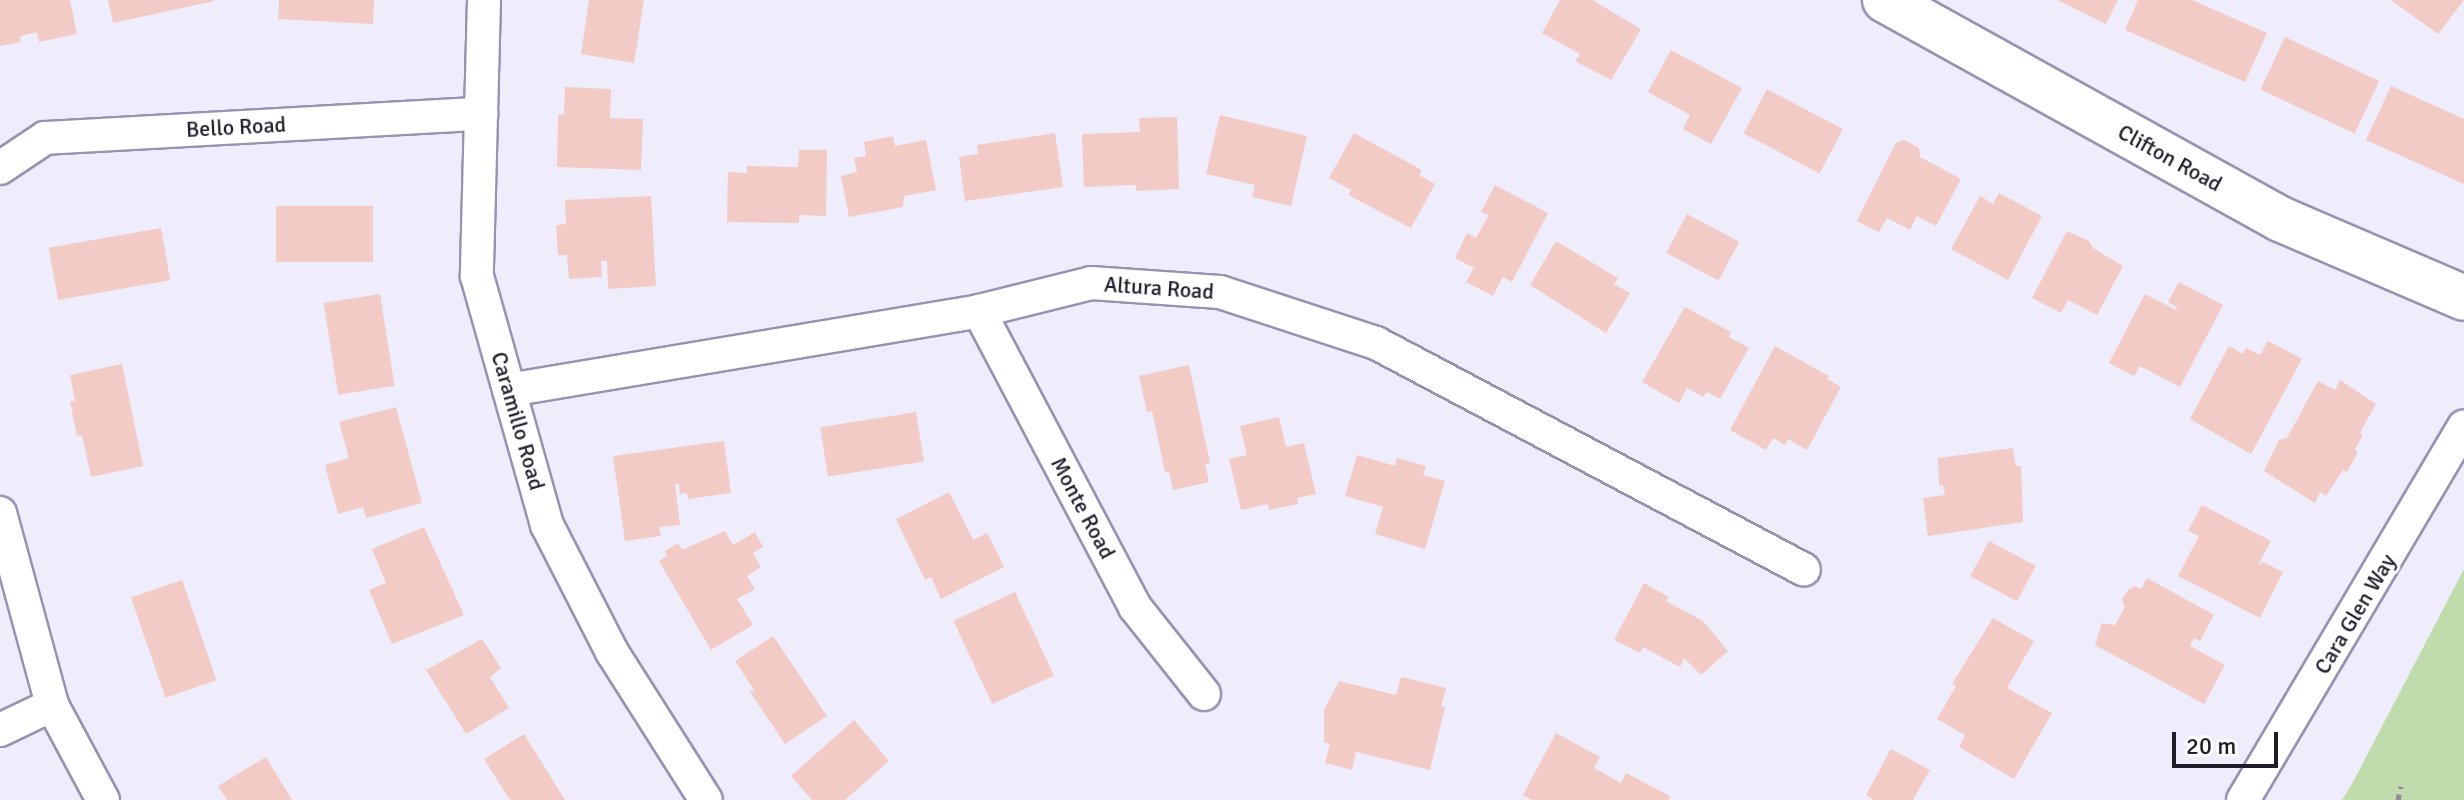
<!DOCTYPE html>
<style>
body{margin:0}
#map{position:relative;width:2464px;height:800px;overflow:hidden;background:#efedfb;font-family:Signika,sans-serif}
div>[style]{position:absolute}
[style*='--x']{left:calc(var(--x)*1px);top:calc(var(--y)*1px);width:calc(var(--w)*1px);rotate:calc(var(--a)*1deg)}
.green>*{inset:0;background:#c1dcac}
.building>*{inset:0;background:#f2cac6;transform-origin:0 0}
.path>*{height:5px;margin-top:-2.5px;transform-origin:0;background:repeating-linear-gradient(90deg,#8c8a97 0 6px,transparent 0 12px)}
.roads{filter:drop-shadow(2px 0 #9892b2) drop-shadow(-2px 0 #9892b2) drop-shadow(0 2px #9892b2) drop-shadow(0 -2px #9892b2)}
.minor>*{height:32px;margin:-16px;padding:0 16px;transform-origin:16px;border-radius:16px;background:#fff}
.secondary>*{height:44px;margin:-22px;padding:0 22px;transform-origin:22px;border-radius:22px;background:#fff}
span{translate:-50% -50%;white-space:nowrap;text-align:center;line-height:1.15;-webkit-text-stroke:6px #fff;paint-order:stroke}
.street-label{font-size:22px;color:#1f1d29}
.scale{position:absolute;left:2172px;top:732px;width:106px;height:36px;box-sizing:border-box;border:4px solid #1f1d29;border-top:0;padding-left:10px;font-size:24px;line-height:28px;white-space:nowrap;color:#1f1d29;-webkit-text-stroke:6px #fff;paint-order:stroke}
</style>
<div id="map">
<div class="green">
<i style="clip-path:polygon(2464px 569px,2464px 800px,2342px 800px,2353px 782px)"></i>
</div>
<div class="building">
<i style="clip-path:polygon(0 0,70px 0,77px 34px,39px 42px,37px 32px,20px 36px,21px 42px,0 46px)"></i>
<i style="clip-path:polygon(108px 0,214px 0,214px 1px,113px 23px)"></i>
<i style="clip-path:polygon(279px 0,374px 0,373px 24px,278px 19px)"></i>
<i style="clip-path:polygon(589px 0,644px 0,634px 63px,581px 54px)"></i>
<i style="clip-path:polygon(1560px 0,1592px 0,1641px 29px,1611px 80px,1575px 61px,1580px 54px,1542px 33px)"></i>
<i style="clip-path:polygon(2057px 0,2118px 0,2106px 24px)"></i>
<i style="clip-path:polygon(2138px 0,2192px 0,2267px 33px,2245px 82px,2125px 30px)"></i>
<i style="clip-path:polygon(2391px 0,2464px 0,2438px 34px)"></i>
<i style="left:2285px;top:37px;width:104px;height:58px;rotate:25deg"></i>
<i style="clip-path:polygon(1671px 50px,1742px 88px,1711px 144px,1683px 129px,1690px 115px,1648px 92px)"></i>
<i style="clip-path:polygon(2391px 86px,2464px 119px,2464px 184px,2366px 140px)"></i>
<i style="clip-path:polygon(565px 87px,611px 89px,610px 118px,643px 119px,641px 170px,557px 167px,558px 115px,564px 115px)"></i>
<i style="left:1767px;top:89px;width:86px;height:50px;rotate:28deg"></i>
<i style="clip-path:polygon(1220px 115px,1307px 136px,1291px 206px,1252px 197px,1255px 185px,1206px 174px)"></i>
<i style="clip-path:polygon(1177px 117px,1179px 189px,1136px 191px,1136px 185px,1084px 187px,1082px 134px,1140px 132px,1139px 118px)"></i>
<i style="clip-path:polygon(1055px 133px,1063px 187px,965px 201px,959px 157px,978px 154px,977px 145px)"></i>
<i style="clip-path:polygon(1354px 133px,1422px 170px,1419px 175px,1435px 184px,1411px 228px,1348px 195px,1351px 190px,1329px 178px)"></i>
<i style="clip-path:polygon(893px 136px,895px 146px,926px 140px,936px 190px,904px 196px,903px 207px,849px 217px,841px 176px,857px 172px,854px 158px,866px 156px,864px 142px)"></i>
<i style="clip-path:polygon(1904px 140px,1919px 148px,1920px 157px,1961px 179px,1936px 226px,1917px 216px,1910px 230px,1887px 218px,1879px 232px,1857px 221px,1896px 143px)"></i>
<i style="clip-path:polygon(799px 150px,827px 150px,826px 216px,799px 215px,799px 223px,727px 222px,728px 172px,747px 173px,747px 166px,798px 167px)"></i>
<i style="clip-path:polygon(1495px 185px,1548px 213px,1512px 282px,1503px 277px,1493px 296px,1466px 282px,1474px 268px,1455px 258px,1467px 233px,1476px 238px,1489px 215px,1481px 212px)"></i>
<i style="clip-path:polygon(1999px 193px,2042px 216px,2008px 280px,1951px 249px,1980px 196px,1993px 204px)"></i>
<i style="clip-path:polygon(651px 196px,656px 286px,608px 289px,607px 261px,601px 261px,602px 277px,569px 279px,567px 255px,558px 255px,556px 225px,566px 224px,565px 200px)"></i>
<i style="left:373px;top:206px;width:56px;height:97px;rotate:90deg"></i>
<i style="left:1687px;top:214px;width:59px;height:44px;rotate:28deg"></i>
<i style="left:161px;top:228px;width:53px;height:114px;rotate:80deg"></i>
<i style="clip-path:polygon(2067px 231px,2089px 241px,2093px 248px,2123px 266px,2097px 315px,2068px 300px,2061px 313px,2032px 298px)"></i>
<i style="clip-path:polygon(1556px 241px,1618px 278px,1614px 284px,1630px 293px,1606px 333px,1530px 285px)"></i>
<i style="clip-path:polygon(2179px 282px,2223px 305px,2180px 387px,2140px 366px,2134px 376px,2109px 363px,2145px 294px,2176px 310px,2177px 307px,2168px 302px)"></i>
<i style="left:380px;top:294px;width:93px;height:57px;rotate:81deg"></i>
<i style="clip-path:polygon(1685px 307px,1731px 332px,1729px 337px,1749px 348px,1720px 399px,1707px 392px,1703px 397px,1687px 388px,1679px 403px,1642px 382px)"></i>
<i style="clip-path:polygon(2268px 341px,2302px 359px,2251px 454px,2190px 419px,2229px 346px,2243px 354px,2246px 348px,2260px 355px)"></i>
<i style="clip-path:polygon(1775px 346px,1829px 376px,1827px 379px,1841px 387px,1807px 450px,1788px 439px,1785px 445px,1773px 438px,1766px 450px,1730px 430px)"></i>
<i style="clip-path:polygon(122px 364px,143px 466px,91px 477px,82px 435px,77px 436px,70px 402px,75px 401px,70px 375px)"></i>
<i style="clip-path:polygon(1189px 365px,1210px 463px,1205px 464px,1209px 482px,1173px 490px,1169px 471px,1165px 472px,1152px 411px,1147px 412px,1139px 376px)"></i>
<i style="clip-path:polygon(2340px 380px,2376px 404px,2360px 433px,2363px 434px,2355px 450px,2358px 452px,2347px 472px,2343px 470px,2326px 496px,2320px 492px,2315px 503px,2264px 471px,2279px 440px,2287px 438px,2318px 381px,2335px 390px)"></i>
<i style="clip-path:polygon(396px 407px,422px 503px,366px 518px,363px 507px,338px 514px,325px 465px,349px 458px,339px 422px)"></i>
<i style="left:916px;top:412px;width:50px;height:97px;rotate:81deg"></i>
<i style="clip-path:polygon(1279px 417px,1286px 447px,1304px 443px,1316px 494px,1297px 498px,1298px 504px,1269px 510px,1268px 504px,1241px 510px,1229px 459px,1247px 455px,1240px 426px)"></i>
<i style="clip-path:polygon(724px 441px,731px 493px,688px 499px,687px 493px,680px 494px,679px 484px,675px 484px,680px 525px,659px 527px,661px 536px,625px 541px,613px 456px)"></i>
<i style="clip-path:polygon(2013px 448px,2016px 466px,2021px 466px,2023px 522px,1928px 536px,1923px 498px,1945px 495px,1943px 485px,1939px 485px,1938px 458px)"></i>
<i style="clip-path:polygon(1357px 455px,1395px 466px,1397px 458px,1426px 466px,1423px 475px,1445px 481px,1425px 549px,1375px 534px,1383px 507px,1345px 496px)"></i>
<i style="clip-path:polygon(949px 492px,973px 540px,987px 533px,1004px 567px,941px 599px,931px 577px,925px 580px,896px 519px)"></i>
<i style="clip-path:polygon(2202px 505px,2271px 541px,2258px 565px,2263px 562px,2283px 572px,2260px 618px,2178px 576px,2199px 536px,2188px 531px)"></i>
<i style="clip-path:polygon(424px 527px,464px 615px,392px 644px,369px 590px,386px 583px,372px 549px)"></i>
<i style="clip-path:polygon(725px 531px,733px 545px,755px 532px,763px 547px,753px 553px,761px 567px,747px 576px,755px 589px,737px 599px,753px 625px,711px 650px,659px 561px,667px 556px,665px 551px,678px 543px,682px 550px)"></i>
<i style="left:1989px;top:541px;width:53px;height:40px;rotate:28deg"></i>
<i style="clip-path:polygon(2147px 578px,2214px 615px,2200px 641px,2194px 638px,2190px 646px,2225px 665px,2204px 704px,2095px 645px,2102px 623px,2115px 625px,2125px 607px,2122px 600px,2128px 590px,2135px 586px,2141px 589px)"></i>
<i style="left:182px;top:580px;width:106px;height:54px;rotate:71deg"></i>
<i style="clip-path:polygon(1644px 583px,1669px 597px,1666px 601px,1703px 621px,1728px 651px,1701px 675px,1684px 658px,1680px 667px,1643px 647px,1640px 653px,1614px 640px)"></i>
<i style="left:1015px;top:592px;width:92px;height:68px;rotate:65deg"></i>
<i style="clip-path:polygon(1993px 618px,2034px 641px,2007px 688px,2052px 713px,2014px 779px,1959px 747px,1965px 735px,1937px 719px,1956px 686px,1952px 684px)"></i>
<i style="clip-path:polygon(773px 636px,827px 716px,785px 744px,750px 692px,754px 690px,735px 661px)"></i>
<i style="clip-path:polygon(482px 639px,501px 668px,490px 677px,509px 708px,466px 734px,426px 670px)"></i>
<i style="clip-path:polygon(1401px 677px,1446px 688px,1441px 706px,1445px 707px,1430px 770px,1356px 752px,1352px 770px,1325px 763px,1330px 744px,1324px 742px,1324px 710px,1339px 681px,1396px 695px)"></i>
<i style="clip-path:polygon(854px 720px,889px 761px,845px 800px,812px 800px,791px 776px)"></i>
<i style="clip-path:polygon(1556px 733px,1600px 757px,1594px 768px,1621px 783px,1626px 773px,1670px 796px,1668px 800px,1532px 800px,1523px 795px)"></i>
<i style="clip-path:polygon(524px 734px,565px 800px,510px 800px,484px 759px)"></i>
<i style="clip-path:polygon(1891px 749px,1930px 770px,1913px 800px,1874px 800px,1866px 795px)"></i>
<i style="clip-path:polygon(266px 757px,292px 800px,227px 800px,218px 786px)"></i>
</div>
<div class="path">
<i style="--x:2398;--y:800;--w:14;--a:-78"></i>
</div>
<div class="roads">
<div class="minor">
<i style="--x:484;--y:0;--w:276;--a:91.5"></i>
<i style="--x:477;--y:276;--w:259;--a:74.3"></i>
<i style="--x:547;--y:525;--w:143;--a:62.9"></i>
<i style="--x:612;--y:652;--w:175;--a:57.6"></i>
<i style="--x:0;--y:168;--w:54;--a:-33.7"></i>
<i style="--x:45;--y:138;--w:437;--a:-3.2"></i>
<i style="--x:979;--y:311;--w:335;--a:62.2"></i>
<i style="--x:1135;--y:607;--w:111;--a:51.6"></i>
<i style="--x:509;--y:390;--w:477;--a:-9.5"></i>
<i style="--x:979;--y:311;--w:115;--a:-14"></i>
<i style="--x:1091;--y:283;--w:129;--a:4"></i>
<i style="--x:1220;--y:292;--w:164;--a:18.1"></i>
<i style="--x:1376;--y:343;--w:484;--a:27.9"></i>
<i style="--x:0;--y:513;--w:199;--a:74.8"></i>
<i style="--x:52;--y:705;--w:108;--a:61.8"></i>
<i style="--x:0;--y:730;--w:58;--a:-25.7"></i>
<i style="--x:2243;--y:800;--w:434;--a:-59.4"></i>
</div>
<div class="secondary">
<i style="--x:1885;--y:0;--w:452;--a:29"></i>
<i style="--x:2280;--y:219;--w:200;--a:23.2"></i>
</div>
</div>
<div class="street-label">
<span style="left:236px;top:127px;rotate:-3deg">Bello Road</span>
<span style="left:2170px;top:158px;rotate:29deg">Clifton Road</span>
<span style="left:1159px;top:288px;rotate:4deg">Altura Road</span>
<span style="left:518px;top:421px;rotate:74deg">Caramillo Road</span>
<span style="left:1083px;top:508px;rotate:62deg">Monte Road</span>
<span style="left:2355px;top:614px;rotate:-59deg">Cara Glen Way</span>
</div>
<div class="scale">20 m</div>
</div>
